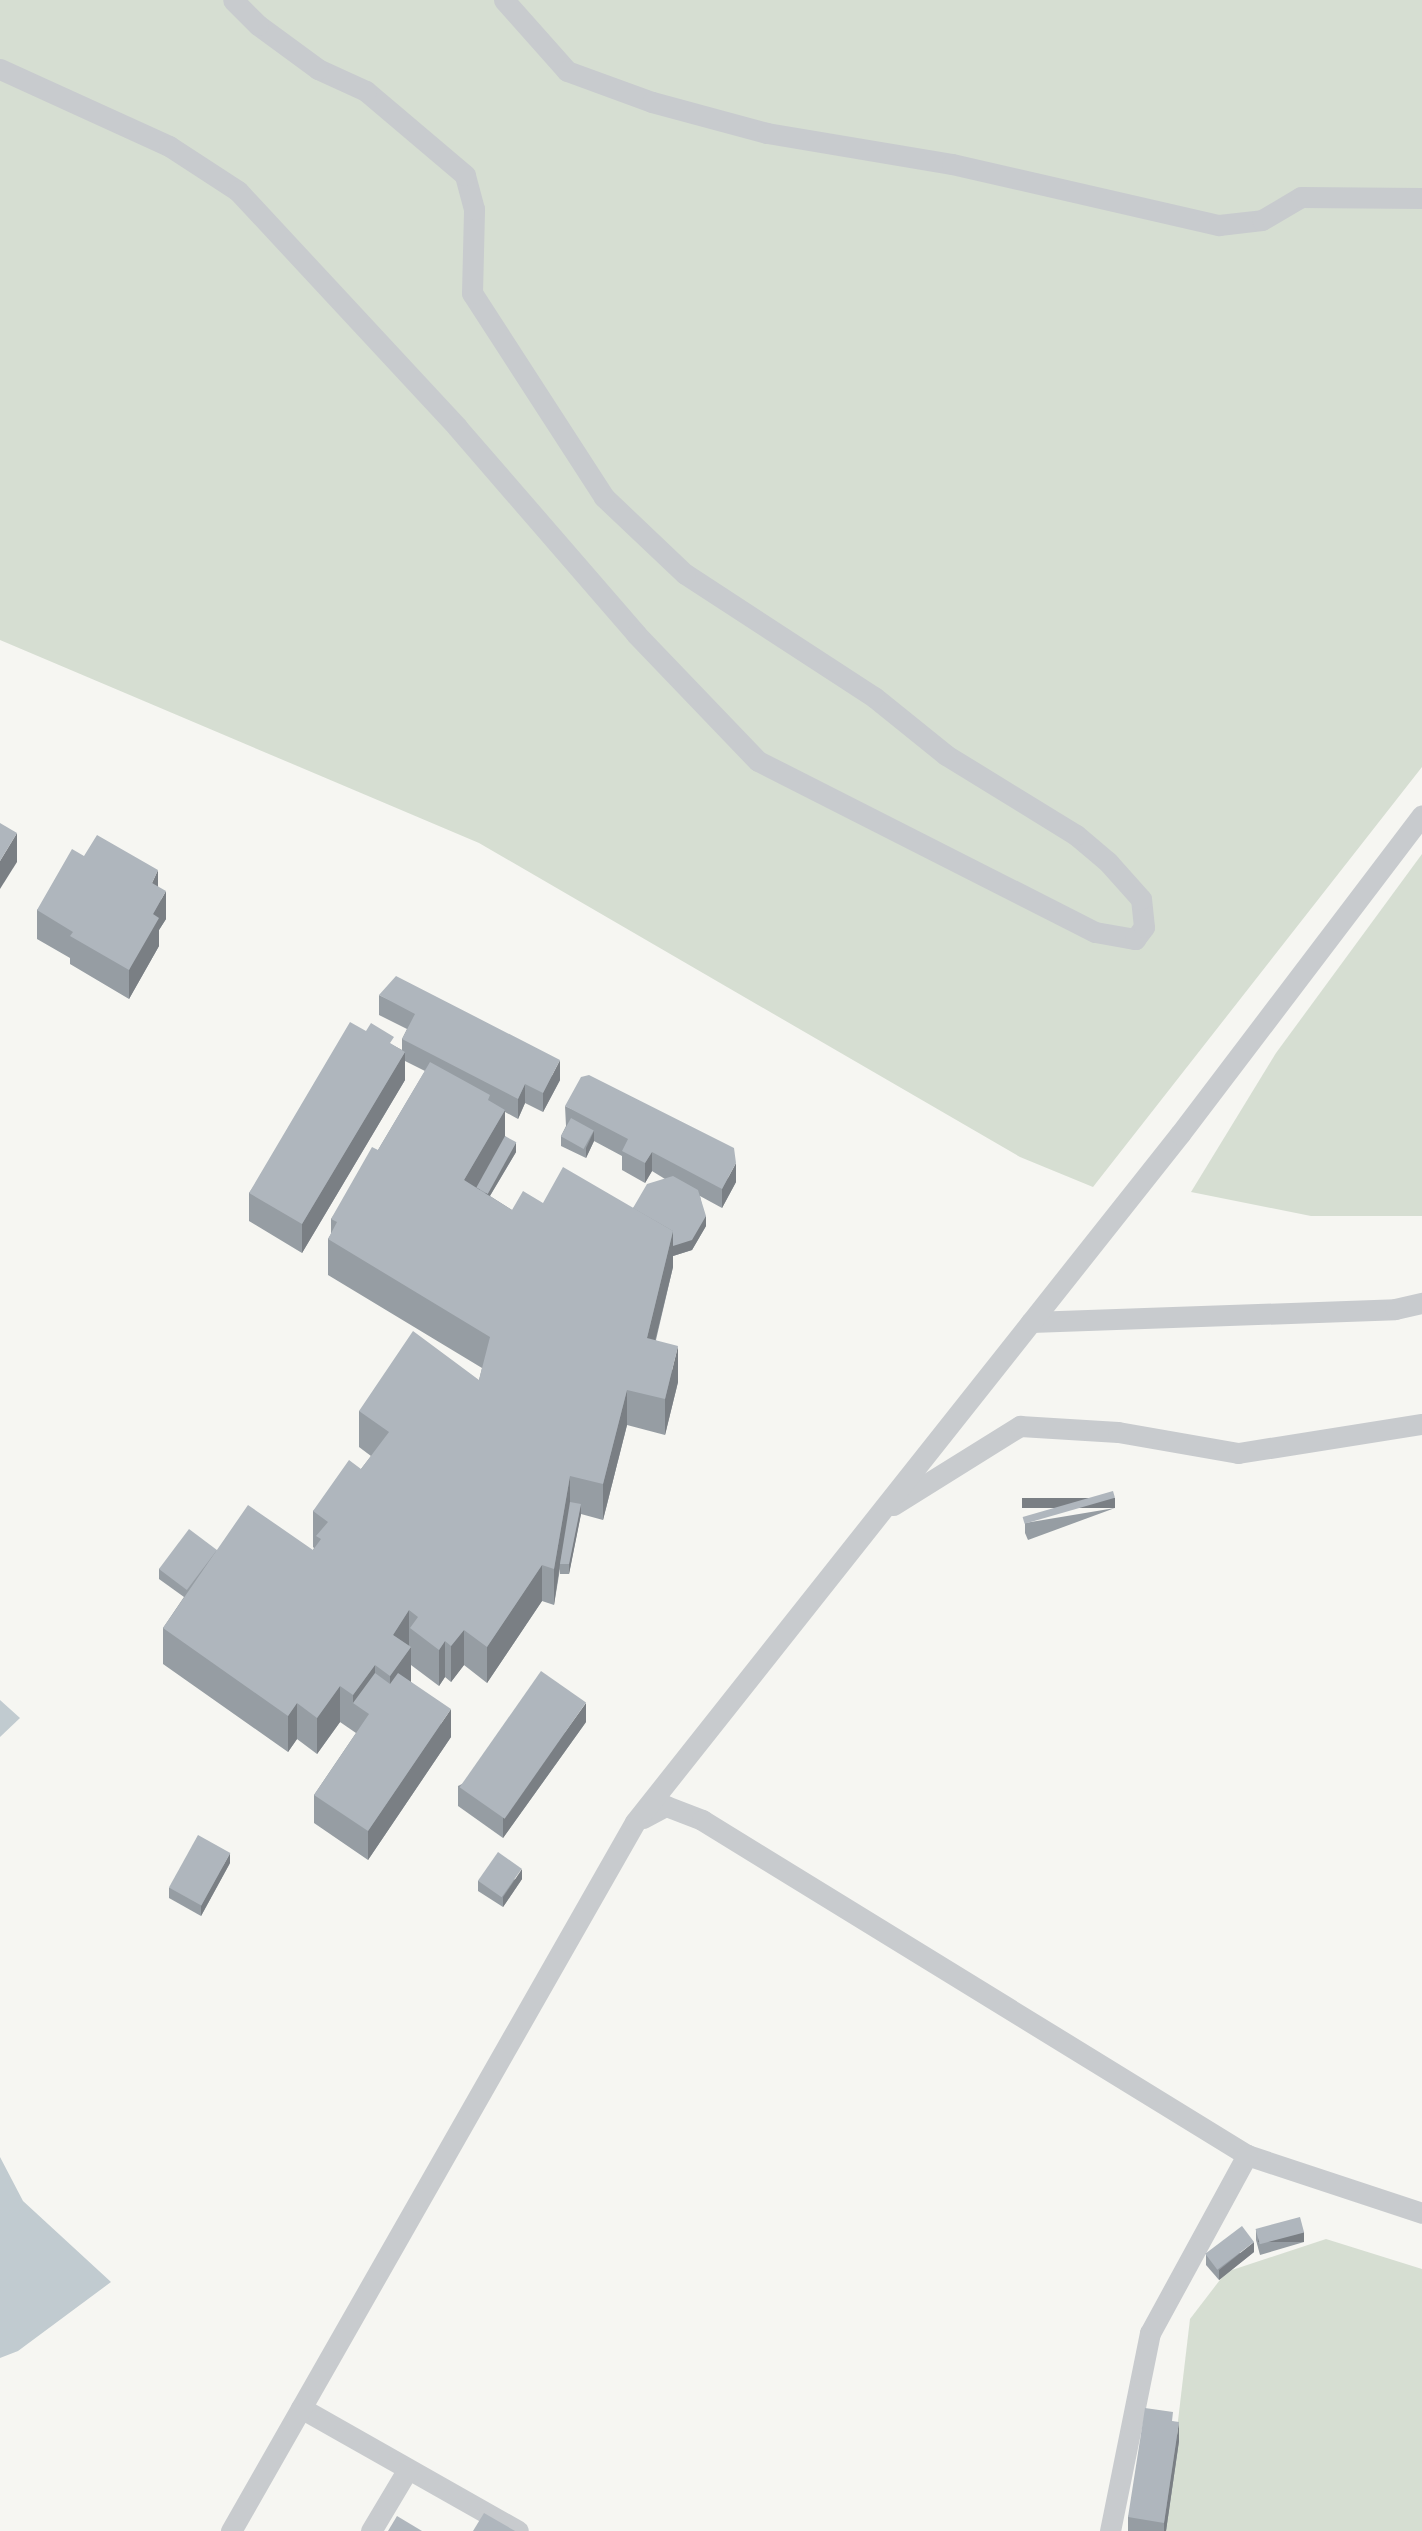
<!DOCTYPE html>
<style>
body{margin:0}
#map{position:relative;width:1422px;height:2531px;overflow:hidden;background:#f6f6f2;font-family:Raleway,sans-serif}
div>[style]{position:absolute}
[style*='--x']{left:calc(var(--x)*1px);top:calc(var(--y)*1px);width:calc(var(--w)*1px);rotate:calc(var(--a)*1deg)}
.green>*{inset:0;background:#d6ded2}
.water>*{inset:0;background:#c1cbd0}
.service>*{height:21px;margin:-10.5px;padding:0 10.5px;transform-origin:10.5px;border-radius:10.5px;background:#c8cbce}
.wall>*{inset:0;background:#969da3}
.shaded-wall>*{inset:0;background:#7a7f84;transform-origin:0 0}
.building>*{inset:0;background:#afb6bd;transform-origin:0 0}
span{translate:-50% -50%;white-space:nowrap;text-align:center;line-height:1.15;-webkit-text-stroke:7px #fff;paint-order:stroke}
</style>
<div id="map">
<div class="green">
<i style="clip-path:polygon(0 0,1422px 0,1422px 767px,1093px 1187px,1020px 1157px,479px 843px,0 640px)"></i>
<i style="clip-path:polygon(1422px 854px,1422px 1216px,1311px 1216px,1191px 1192px,1276px 1053px)"></i>
<i style="clip-path:polygon(1326px 2239px,1422px 2269px,1422px 2531px,1165px 2531px,1190px 2319px,1226px 2272px)"></i>
</div>
<div class="water">
<i style="clip-path:polygon(0 1700px,20px 1718px,0 1737px)"></i>
<i style="clip-path:polygon(0 2157px,23px 2201px,111px 2282px,18px 2351px,0 2358px)"></i>
</div>
<div class="service">
<i style="--x:504;--y:0;--w:95;--a:48.4"></i>
<i style="--x:567;--y:71;--w:90;--a:20"></i>
<i style="--x:652;--y:102;--w:119;--a:15.1"></i>
<i style="--x:767;--y:133;--w:188;--a:9.5"></i>
<i style="--x:952;--y:164;--w:274;--a:12.9"></i>
<i style="--x:1219;--y:225;--w:43;--a:-6.6"></i>
<i style="--x:1262;--y:220;--w:45;--a:-30.5"></i>
<i style="--x:1301;--y:197;--w:121;--a:0.5"></i>
<i style="--x:0;--y:69;--w:186;--a:24.5"></i>
<i style="--x:169;--y:146;--w:82;--a:33.1"></i>
<i style="--x:238;--y:191;--w:322;--a:47.1"></i>
<i style="--x:457;--y:427;--w:274;--a:49.1"></i>
<i style="--x:636;--y:634;--w:176;--a:46.2"></i>
<i style="--x:758;--y:761;--w:378;--a:26.9"></i>
<i style="--x:1095;--y:932;--w:41;--a:9.9"></i>
<i style="--x:1135;--y:939;--w:15;--a:-53"></i>
<i style="--x:1144;--y:927;--w:28;--a:-96"></i>
<i style="--x:1141;--y:899;--w:50;--a:-131.7"></i>
<i style="--x:1108;--y:862;--w:42;--a:-139.8"></i>
<i style="--x:1076;--y:835;--w:153;--a:-148.4"></i>
<i style="--x:946;--y:755;--w:92;--a:-141.1"></i>
<i style="--x:874;--y:697;--w:225;--a:-146.9"></i>
<i style="--x:685;--y:574;--w:112;--a:-136.5"></i>
<i style="--x:604;--y:497;--w:243;--a:-122.9"></i>
<i style="--x:472;--y:293;--w:84;--a:-88.6"></i>
<i style="--x:474;--y:209;--w:35;--a:-105"></i>
<i style="--x:465;--y:175;--w:130;--a:-139.7"></i>
<i style="--x:366;--y:91;--w:53;--a:-155.4"></i>
<i style="--x:318;--y:69;--w:74;--a:-143.7"></i>
<i style="--x:258;--y:25;--w:35;--a:-135"></i>
<i style="--x:1031;--y:1322;--w:364;--a:-2"></i>
<i style="--x:1395;--y:1309;--w:28;--a:-13"></i>
<i style="--x:893;--y:1505;--w:150;--a:-31.9"></i>
<i style="--x:1020;--y:1426;--w:98;--a:3.5"></i>
<i style="--x:1118;--y:1432;--w:122;--a:9.9"></i>
<i style="--x:1238;--y:1453;--w:186;--a:-9"></i>
<i style="--x:643;--y:1818;--w:26;--a:-28"></i>
<i style="--x:666;--y:1806;--w:39;--a:21"></i>
<i style="--x:702;--y:1820;--w:640;--a:31.58"></i>
<i style="--x:1247;--y:2155;--w:184;--a:18.3"></i>
<i style="--x:301;--y:2408;--w:249;--a:29.5"></i>
<i style="--x:231;--y:2531;--w:816;--a:-60.32"></i>
<i style="--x:635;--y:1822;--w:878;--a:-51.62"></i>
<i style="--x:1180;--y:1134;--w:400;--a:-52.8"></i>
<i style="--x:371;--y:2531;--w:72;--a:-59.2"></i>
<i style="--x:1110;--y:2531;--w:202;--a:-78.6"></i>
<i style="--x:1150;--y:2333;--w:203;--a:-61.4"></i>
</div>
<div class="wall">
<i style="clip-path:polygon(84px 856px,158px 886px,166px 919px,159px 930px,159px 946px,129px 999px,70px 964px,70px 958px,37px 939px,37px 910px)"></i>
<i style="clip-path:polygon(379px 995px,560px 1080px,543px 1112px,525px 1103px,518px 1119px,505px 1112px,505px 1136px,516px 1152px,490px 1196px,512px 1210px,543px 1203px,633px 1208px,665px 1179px,652px 1171px,645px 1183px,622px 1170px,622px 1156px,594px 1141px,586px 1158px,561px 1146px,561px 1136px,566px 1126px,565px 1106px,736px 1182px,722px 1208px,700px 1196px,706px 1226px,692px 1250px,673px 1256px,673px 1267px,656px 1340px,678px 1382px,665px 1435px,627px 1425px,603px 1520px,581px 1514px,569px 1574px,560px 1574px,560px 1569px,554px 1605px,542px 1601px,487px 1683px,464px 1665px,451px 1682px,445px 1677px,439px 1686px,411px 1665px,411px 1682px,451px 1737px,368px 1860px,314px 1823px,314px 1795px,356px 1733px,340px 1722px,317px 1754px,297px 1739px,288px 1752px,163px 1664px,163px 1628px,184px 1597px,159px 1579px,159px 1569px,217px 1550px,313px 1550px,314px 1548px,313px 1547px,313px 1511px,361px 1469px,371px 1456px,359px 1447px,359px 1411px,479px 1380px,482px 1368px,328px 1275px,328px 1239px,331px 1234px,331px 1219px,378px 1150px,425px 1071px,405px 1061px,405px 1080px,302px 1253px,249px 1221px,249px 1193px,366px 1031px,402px 1050px,402px 1039px,407px 1029px,379px 1015px)"></i>
<i style="clip-path:polygon(1115px 1508px,1028px 1540px,1025px 1533px,1025px 1523px)"></i>
<i style="clip-path:polygon(586px 1722px,503px 1838px,458px 1806px,458px 1786px)"></i>
<i style="clip-path:polygon(230px 1863px,201px 1916px,169px 1898px,169px 1888px)"></i>
<i style="clip-path:polygon(522px 1879px,503px 1907px,478px 1891px,478px 1881px)"></i>
<i style="clip-path:polygon(1256px 2230px,1304px 2242px,1260px 2255px,1256px 2240px)"></i>
<i style="clip-path:polygon(1254px 2252px,1219px 2280px,1206px 2265px,1206px 2255px)"></i>
<i style="clip-path:polygon(1173px 2421px,1179px 2441px,1166px 2531px,1128px 2531px,1128px 2517px)"></i>
</div>
<div class="shaded-wall">
<i style="clip-path:polygon(17px 833px,17px 862px,0 889px,0 861px)"></i>
<i style="clip-path:polygon(158px 870px,158px 898px,152px 883px)"></i>
<i style="clip-path:polygon(166px 891px,166px 919px,159px 930px,159px 946px,129px 999px,129px 970px,153px 914px)"></i>
<i style="clip-path:polygon(405px 1052px,405px 1080px,302px 1253px,302px 1224px)"></i>
<i style="clip-path:polygon(560px 1060px,560px 1080px,543px 1112px,543px 1093px)"></i>
<i style="clip-path:polygon(525px 1084px,525px 1103px,518px 1119px,518px 1099px)"></i>
<i style="clip-path:polygon(505px 1110px,505px 1146px,479px 1191px,464px 1180px)"></i>
<i style="clip-path:polygon(594px 1131px,594px 1141px,586px 1158px,586px 1148px)"></i>
<i style="clip-path:polygon(516px 1142px,516px 1152px,485px 1204px,485px 1194px)"></i>
<i style="clip-path:polygon(652px 1152px,652px 1171px,645px 1183px,645px 1163px)"></i>
<i style="clip-path:polygon(736px 1163px,736px 1182px,722px 1208px,722px 1189px)"></i>
<i style="clip-path:polygon(706px 1216px,706px 1226px,692px 1250px,673px 1256px,673px 1267px,647px 1374px,647px 1338px,673px 1231px)"></i>
<i style="clip-path:polygon(678px 1346px,678px 1382px,665px 1435px,665px 1399px)"></i>
<i style="clip-path:polygon(627px 1390px,627px 1425px,603px 1520px,603px 1484px)"></i>
<i style="clip-path:polygon(570px 1476px,570px 1512px,560px 1564px,554px 1605px,554px 1569px)"></i>
<i style="left:1115px;top:1498px;width:10px;height:93px;rotate:90deg"></i>
<i style="clip-path:polygon(581px 1504px,581px 1514px,569px 1574px,569px 1564px)"></i>
<i style="clip-path:polygon(542px 1565px,542px 1601px,487px 1683px,487px 1647px)"></i>
<i style="clip-path:polygon(409px 1610px,409px 1646px,393px 1635px)"></i>
<i style="clip-path:polygon(464px 1630px,464px 1665px,451px 1682px,451px 1646px)"></i>
<i style="clip-path:polygon(445px 1641px,445px 1677px,439px 1686px,439px 1650px)"></i>
<i style="clip-path:polygon(411px 1647px,411px 1683px,390px 1712px,390px 1676px)"></i>
<i style="clip-path:polygon(375px 1665px,375px 1701px,353px 1703px,353px 1695px)"></i>
<i style="clip-path:polygon(340px 1686px,340px 1722px,317px 1754px,317px 1718px)"></i>
<i style="clip-path:polygon(297px 1703px,297px 1739px,288px 1752px,288px 1716px)"></i>
<i style="clip-path:polygon(586px 1703px,586px 1722px,503px 1838px,503px 1818px)"></i>
<i style="clip-path:polygon(451px 1709px,451px 1737px,368px 1860px,368px 1831px)"></i>
<i style="clip-path:polygon(230px 1853px,230px 1863px,201px 1916px,201px 1906px)"></i>
<i style="clip-path:polygon(522px 1869px,522px 1879px,503px 1907px,503px 1897px)"></i>
<i style="left:1304px;top:2232px;width:10px;height:46px;rotate:90deg"></i>
<i style="clip-path:polygon(1254px 2242px,1254px 2252px,1219px 2280px,1219px 2270px)"></i>
<i style="clip-path:polygon(1179px 2422px,1179px 2441px,1166px 2531px,1164px 2531px,1164px 2523px)"></i>
</div>
<div class="building">
<i style="clip-path:polygon(0 823px,17px 833px,0 861px)"></i>
<i style="clip-path:polygon(97px 835px,158px 870px,152px 883px,166px 891px,153px 914px,159px 918px,129px 970px,70px 936px,73px 932px,37px 910px,72px 849px,84px 856px)"></i>
<i style="clip-path:polygon(396px 976px,560px 1060px,543px 1093px,525px 1084px,518px 1099px,402px 1039px,415px 1014px,379px 995px)"></i>
<i style="clip-path:polygon(350px 1022px,366px 1031px,371px 1023px,394px 1037px,390px 1043px,405px 1052px,302px 1224px,249px 1193px)"></i>
<i style="clip-path:polygon(430px 1062px,490px 1095px,488px 1100px,505px 1110px,464px 1180px,512px 1210px,523px 1191px,543px 1203px,563px 1167px,673px 1231px,647px 1338px,678px 1346px,665px 1399px,627px 1390px,603px 1484px,570px 1476px,554px 1569px,542px 1565px,487px 1647px,464px 1630px,451px 1646px,445px 1641px,439px 1650px,410px 1628px,418px 1617px,409px 1610px,393px 1635px,411px 1647px,390px 1676px,375px 1665px,353px 1695px,340px 1686px,317px 1718px,297px 1703px,288px 1716px,163px 1628px,248px 1505px,313px 1550px,321px 1539px,316px 1536px,328px 1522px,313px 1511px,349px 1460px,361px 1469px,389px 1432px,359px 1411px,413px 1331px,479px 1380px,490px 1337px,328px 1239px,337px 1222px,331px 1219px,372px 1147px,378px 1150px)"></i>
<i style="clip-path:polygon(589px 1075px,734px 1148px,736px 1163px,722px 1189px,652px 1152px,645px 1163px,622px 1151px,628px 1139px,565px 1106px,581px 1077px)"></i>
<i style="left:571px;top:1118px;width:26px;height:21px;rotate:29deg"></i>
<i style="left:505px;top:1136px;width:13px;height:59px;rotate:29deg"></i>
<i style="clip-path:polygon(673px 1176px,698px 1190px,706px 1216px,692px 1240px,673px 1246px,673px 1231px,633px 1208px,647px 1184px)"></i>
<i style="left:1113px;top:1491px;width:7px;height:94px;rotate:74deg"></i>
<i style="clip-path:polygon(570px 1502px,581px 1504px,569px 1564px,560px 1564px)"></i>
<i style="left:189px;top:1529px;width:35px;height:50px;rotate:37deg"></i>
<i style="left:541px;top:1671px;width:55px;height:142px;rotate:35deg"></i>
<i style="clip-path:polygon(375px 1673px,390px 1684px,398px 1673px,451px 1709px,368px 1831px,314px 1795px,369px 1714px,353px 1703px)"></i>
<i style="left:198px;top:1835px;width:37px;height:60px;rotate:29deg"></i>
<i style="left:498px;top:1852px;width:29px;height:35px;rotate:35deg"></i>
<i style="left:1300px;top:2217px;width:16px;height:46px;rotate:75deg"></i>
<i style="left:1242px;top:2226px;width:20px;height:46px;rotate:53deg"></i>
<i style="clip-path:polygon(1145px 2408px,1173px 2412px,1172px 2421px,1179px 2422px,1164px 2523px,1128px 2517px)"></i>
<i style="clip-path:polygon(484px 2513px,515px 2531px,473px 2531px)"></i>
<i style="clip-path:polygon(397px 2516px,422px 2531px,388px 2531px)"></i>
</div>
</div>
